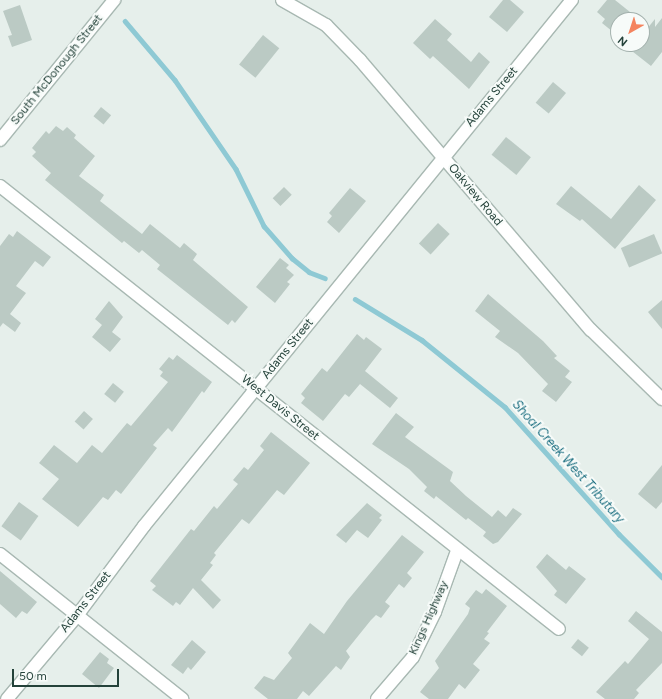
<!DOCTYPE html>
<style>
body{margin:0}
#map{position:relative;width:662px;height:699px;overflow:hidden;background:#e6efeb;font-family:Figtree,sans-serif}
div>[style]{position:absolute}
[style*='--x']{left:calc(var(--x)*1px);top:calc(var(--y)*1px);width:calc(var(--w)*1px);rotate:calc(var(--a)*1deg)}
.stream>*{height:4.5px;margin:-2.25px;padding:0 2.25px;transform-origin:2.25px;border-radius:2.25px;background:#8ec9d4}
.building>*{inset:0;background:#bbcac4;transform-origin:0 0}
.roads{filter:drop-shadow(1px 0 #a8b8b2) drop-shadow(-1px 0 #a8b8b2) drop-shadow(0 1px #a8b8b2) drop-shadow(0 -1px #a8b8b2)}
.minor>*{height:12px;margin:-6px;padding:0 6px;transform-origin:6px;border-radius:6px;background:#fff}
span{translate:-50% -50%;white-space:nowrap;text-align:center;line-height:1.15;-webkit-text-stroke:4px #f7fbf9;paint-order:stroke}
.street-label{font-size:12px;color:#24423a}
.water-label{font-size:13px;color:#1c6f80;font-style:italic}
.north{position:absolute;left:610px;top:12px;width:40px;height:40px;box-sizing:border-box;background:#f7fbf9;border:1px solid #a3b1ad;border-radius:50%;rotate:219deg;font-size:11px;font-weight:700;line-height:16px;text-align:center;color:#24423a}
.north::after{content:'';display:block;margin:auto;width:14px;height:18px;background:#f4845f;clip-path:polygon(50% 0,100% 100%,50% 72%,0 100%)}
.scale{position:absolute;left:12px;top:669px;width:107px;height:18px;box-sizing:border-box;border:2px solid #24423a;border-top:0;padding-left:5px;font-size:12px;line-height:14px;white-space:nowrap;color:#24423a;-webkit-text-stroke:3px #f7fbf9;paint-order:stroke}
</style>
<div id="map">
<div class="stream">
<i style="--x:125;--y:21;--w:77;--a:49.7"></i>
<i style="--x:175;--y:80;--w:108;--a:55.6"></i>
<i style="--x:236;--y:169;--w:64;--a:63.8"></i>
<i style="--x:264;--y:226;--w:43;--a:48.8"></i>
<i style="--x:292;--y:258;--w:22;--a:39"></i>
<i style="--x:309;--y:272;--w:17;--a:21"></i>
<i style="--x:355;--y:299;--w:79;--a:31.5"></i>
<i style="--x:422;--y:340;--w:107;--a:38.9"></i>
<i style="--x:505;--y:407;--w:171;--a:48.1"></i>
<i style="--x:619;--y:534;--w:61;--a:45"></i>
</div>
<div class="building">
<i style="clip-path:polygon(503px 0,510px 0,524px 12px,507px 32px,489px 17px)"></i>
<i style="clip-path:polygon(607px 0,615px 0,640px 20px,618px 20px,618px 36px,602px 23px,605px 19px,597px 12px)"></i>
<i style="clip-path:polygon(20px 5px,32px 40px,12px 47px,8px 36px,12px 35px,3px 11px)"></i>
<i style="clip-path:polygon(662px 18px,662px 52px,651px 66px,623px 44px,642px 44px,642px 35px,655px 19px,655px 27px)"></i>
<i style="clip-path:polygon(435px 19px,452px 34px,447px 40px,471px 62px,479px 52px,490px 62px,469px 89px,433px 56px,430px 59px,413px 43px)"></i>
<i style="left:263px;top:35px;width:21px;height:38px;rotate:39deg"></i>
<i style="left:553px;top:82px;width:17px;height:27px;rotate:40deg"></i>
<i style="left:101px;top:107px;width:13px;height:12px;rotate:39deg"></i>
<i style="clip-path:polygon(56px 126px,63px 131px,67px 127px,76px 135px,74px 138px,95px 156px,79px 176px,104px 195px,100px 201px,142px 234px,150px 224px,180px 248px,184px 243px,197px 254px,193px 260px,248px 307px,235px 323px,232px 320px,228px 325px,157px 269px,160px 265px,142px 250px,139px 253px,124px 241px,122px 243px,45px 180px,51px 173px,32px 156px,36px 152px,32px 148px,46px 131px,49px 134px)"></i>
<i style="left:506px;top:137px;width:32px;height:23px;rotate:39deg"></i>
<i style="clip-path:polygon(639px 185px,656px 200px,615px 249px,582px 219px,580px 221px,556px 204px,571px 186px,611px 219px)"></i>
<i style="left:284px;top:187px;width:11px;height:16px;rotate:45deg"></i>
<i style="clip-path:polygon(350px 188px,366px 201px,339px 233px,327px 222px,332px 216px,329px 213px)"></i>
<i style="left:438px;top:223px;width:16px;height:28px;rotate:43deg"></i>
<i style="clip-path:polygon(17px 231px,51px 257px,43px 267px,35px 261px,16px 286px,26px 293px,10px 314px,21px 323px,15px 332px,3px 323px,0 327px,0 246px,9px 234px,13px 237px)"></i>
<i style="left:654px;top:234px;width:21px;height:36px;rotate:67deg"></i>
<i style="clip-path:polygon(280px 258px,289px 265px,286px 268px,294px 275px,287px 282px,290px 284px,275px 303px,256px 287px)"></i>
<i style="clip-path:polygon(488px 294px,543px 341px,557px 356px,554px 358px,570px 371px,565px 377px,572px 382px,556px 402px,542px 391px,548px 384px,518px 353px,495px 337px,500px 331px,475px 311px)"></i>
<i style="clip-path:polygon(662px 300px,662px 329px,648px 312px)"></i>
<i style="clip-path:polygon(109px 301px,123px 317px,112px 332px,121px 339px,110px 352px,92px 337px,102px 325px,95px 319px)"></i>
<i style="clip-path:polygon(357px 334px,364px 340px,366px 337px,382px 349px,365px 371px,398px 398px,390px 408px,360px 384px,349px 397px,345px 394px,323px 421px,301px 403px,305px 398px,301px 394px,322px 368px,327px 372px)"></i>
<i style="clip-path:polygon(177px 355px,212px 382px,204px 393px,202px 391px,172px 432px,168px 428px,153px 445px,157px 448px,121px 494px,116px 490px,108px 500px,103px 497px,78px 527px,42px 499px,59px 479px,39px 463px,54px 445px,77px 463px,92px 445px,102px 453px,127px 423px,131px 426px,168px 382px,160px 376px,163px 372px,159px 369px,169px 357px,173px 360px)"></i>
<i style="left:113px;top:383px;width:14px;height:14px;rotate:39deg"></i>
<i style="left:84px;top:411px;width:12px;height:14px;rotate:42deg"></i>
<i style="clip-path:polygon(396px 413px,414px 427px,405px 437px,453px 472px,450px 481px,466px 496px,492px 517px,498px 510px,506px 517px,513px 508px,522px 514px,498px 542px,493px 544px,483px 536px,486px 532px,468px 518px,466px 520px,436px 496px,434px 499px,424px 491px,427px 487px,409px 469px,372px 444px)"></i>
<i style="clip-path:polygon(271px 432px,310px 463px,284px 495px,277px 490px,249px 524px,242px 519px,214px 553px,216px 555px,210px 563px,213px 565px,201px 580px,221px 600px,213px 609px,193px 588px,180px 605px,176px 602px,173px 606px,152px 590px,156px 586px,150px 581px,191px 529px,194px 531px,214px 506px,217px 509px,232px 491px,238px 484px,233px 480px,244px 467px,248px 470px,264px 450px,260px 446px)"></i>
<i style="clip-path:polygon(662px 465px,662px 502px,656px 509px,638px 494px)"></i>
<i style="left:19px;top:502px;width:24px;height:30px;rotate:36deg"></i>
<i style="clip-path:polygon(367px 503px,382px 515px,379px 518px,382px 520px,368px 538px,357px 530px,346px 543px,336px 535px)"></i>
<i style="clip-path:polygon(402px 535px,424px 552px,407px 573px,412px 578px,404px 588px,399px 584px,385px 602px,390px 606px,381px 618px,376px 615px,371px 620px,346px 651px,350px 657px,341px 670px,336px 666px,309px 696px,303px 691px,297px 699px,268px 699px,254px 688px,264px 676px,274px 680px,292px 658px,288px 653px,310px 623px,324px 634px,347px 601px)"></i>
<i style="clip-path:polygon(547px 554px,566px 570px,569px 566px,586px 579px,566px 604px,554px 595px,557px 591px,536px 567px)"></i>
<i style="clip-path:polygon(0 571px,37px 602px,27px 614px,22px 611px,16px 618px,0 604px)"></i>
<i style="clip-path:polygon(486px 589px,507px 606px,487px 632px,489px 633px,484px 639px,490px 643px,473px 664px,480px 670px,465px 689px,459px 684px,448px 699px,429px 699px,420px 692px,439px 668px,435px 661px,468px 614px,470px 608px,465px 604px,476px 590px,482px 594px)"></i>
<i style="clip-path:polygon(636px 611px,662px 632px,662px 663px,636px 690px,639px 693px,634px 699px,605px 699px,596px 692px,625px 661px,628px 664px,649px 639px,628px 621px)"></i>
<i style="left:578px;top:639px;width:14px;height:11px;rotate:39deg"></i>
<i style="clip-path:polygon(192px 640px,206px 652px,191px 670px,188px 667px,183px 674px,171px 665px)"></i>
<i style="clip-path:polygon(100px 652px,109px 659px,107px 663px,114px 668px,99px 688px,82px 674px)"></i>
</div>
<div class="roads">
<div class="minor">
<i style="--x:282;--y:0;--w:51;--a:29.6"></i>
<i style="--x:326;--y:25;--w:49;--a:45.8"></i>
<i style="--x:360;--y:60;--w:355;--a:49.5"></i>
<i style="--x:591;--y:330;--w:99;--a:44.2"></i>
<i style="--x:0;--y:140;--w:181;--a:-50.8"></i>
<i style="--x:0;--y:186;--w:713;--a:38.4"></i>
<i style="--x:0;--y:554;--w:233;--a:38.5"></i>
<i style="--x:7;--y:699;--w:107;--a:-49.9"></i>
<i style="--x:76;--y:617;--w:114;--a:-53.2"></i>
<i style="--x:144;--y:526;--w:678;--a:-50.87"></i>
<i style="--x:377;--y:699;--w:55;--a:-49.4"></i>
<i style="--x:413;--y:657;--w:50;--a:-63.9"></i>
<i style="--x:435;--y:612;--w:65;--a:-70.2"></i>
</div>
</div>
<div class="street-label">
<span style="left:57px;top:70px;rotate:-51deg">South McDonough Street</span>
<span style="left:492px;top:97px;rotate:-50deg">Adams Street</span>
<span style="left:475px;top:195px;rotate:50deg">Oakview Road</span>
<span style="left:288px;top:349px;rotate:-51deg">Adams Street</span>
<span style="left:280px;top:408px;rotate:39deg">West Davis Street</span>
<span style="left:86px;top:602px;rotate:-52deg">Adams Street</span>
<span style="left:429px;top:618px;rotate:-66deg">Kings Highway</span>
</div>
<div class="water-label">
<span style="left:568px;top:462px;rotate:48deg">Shoal Creek West Tributary</span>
</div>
<div class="north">N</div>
<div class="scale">50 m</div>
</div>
